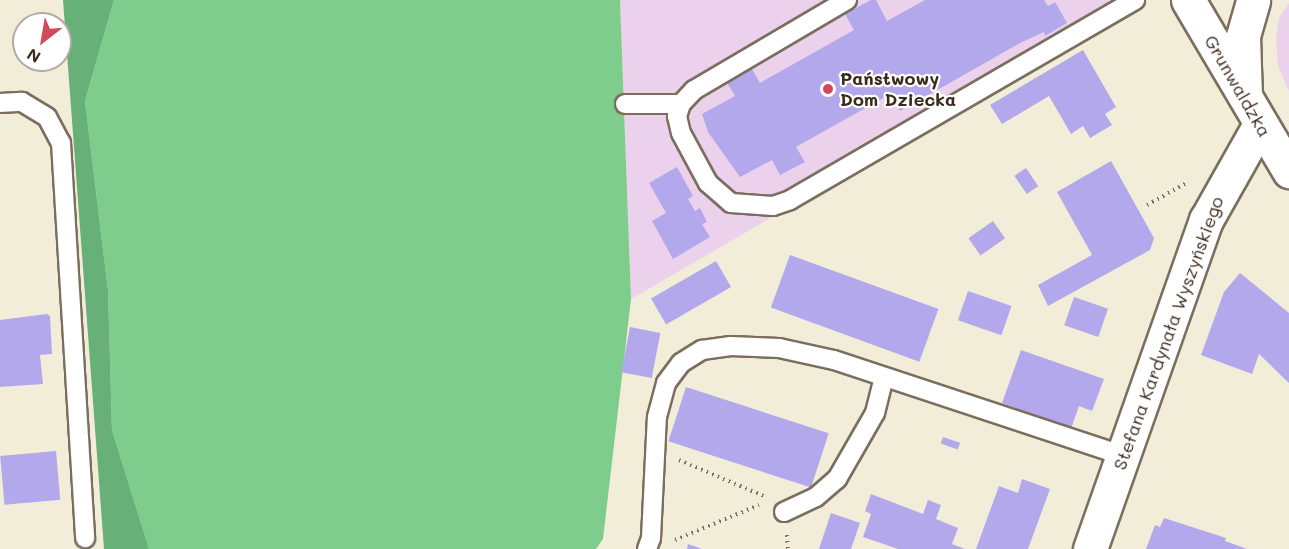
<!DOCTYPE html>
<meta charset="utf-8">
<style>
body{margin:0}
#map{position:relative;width:1289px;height:549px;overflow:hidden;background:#f2edd8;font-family:Mali,sans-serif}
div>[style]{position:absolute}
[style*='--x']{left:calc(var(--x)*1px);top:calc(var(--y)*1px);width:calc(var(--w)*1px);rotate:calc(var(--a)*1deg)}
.built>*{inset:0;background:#ebd1eb}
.green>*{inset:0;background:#7fcd8c}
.forest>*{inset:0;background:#67b078}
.building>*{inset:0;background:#b3a8ec;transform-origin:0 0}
.path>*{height:4px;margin-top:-2px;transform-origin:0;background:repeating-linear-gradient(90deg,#7b6e5f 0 1.5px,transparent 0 6px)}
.roads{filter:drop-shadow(2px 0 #7b6e5f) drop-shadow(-2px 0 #7b6e5f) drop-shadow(0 2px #7b6e5f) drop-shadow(0 -2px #7b6e5f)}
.lane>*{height:18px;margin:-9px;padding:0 9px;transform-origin:9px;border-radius:9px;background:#fff}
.street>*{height:33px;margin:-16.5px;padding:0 16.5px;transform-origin:16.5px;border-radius:16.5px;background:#fff}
.secondary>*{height:33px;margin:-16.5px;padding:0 16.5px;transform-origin:16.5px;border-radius:16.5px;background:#fff}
.dots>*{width:16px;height:16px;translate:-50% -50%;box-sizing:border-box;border:3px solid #fff;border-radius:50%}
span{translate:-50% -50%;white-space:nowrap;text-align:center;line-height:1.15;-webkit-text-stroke:4.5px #fff;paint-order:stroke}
.poi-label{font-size:18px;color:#3b2a1e;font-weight:700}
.left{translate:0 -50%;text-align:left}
.street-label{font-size:18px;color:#3b2a1e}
.north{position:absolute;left:12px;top:12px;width:60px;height:60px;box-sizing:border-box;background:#fff;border:2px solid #b1aaa5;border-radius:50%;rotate:211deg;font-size:16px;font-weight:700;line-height:24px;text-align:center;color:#3b2a1e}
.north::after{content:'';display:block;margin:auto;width:21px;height:27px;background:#d1495b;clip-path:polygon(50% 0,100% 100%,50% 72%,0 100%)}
</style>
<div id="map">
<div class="built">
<i style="clip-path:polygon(620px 0,1142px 0,1143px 2px,631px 299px)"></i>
<i style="clip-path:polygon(1289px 3px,1289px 91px,1278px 66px,1276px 38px,1279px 18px)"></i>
</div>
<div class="green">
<i style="clip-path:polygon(114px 0,620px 0,631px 299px,603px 539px,596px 549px,149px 549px,112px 430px,108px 290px,85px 101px)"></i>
</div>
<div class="forest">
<i style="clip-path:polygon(63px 0,114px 0,85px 101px,108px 290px,112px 430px,149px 549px,104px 549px)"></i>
</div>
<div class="building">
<i style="clip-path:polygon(871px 0,876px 0,887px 21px,925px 0,1044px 0,1048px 6px,1055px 2px,1067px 23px,1045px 36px,1044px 32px,1020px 43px,900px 111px,891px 96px,885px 97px,796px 147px,805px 162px,780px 175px,772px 160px,740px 177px,708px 132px,702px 114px,735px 96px,726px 81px,751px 67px,760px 83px,854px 30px,845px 14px)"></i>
<i style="clip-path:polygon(1083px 50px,1116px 107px,1105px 114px,1112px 125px,1090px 138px,1083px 126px,1071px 134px,1049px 96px,1002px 124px,990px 105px)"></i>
<i style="clip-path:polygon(1111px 161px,1154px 238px,1150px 250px,1048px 306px,1038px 285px,1092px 255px,1057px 192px)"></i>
<i style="clip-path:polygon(677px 167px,693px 196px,688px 199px,695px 211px,700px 208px,707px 222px,702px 224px,710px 237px,673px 259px,652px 221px,666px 213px,649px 183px)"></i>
<i style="left:1026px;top:168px;width:22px;height:14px;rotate:56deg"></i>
<i style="left:993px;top:221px;width:21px;height:30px;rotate:55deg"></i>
<i style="left:790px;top:255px;width:158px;height:56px;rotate:20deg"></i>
<i style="left:716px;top:261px;width:30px;height:75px;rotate:60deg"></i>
<i style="clip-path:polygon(1240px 273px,1289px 313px,1289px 383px,1259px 354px,1252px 374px,1201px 355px,1224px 292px)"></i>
<i style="left:968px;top:291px;width:46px;height:31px;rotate:19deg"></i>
<i style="left:1074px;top:297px;width:36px;height:30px;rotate:19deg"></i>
<i style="clip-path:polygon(47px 314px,50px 316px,52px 354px,40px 355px,43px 384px,0 387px,0 320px)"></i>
<i style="left:630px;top:327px;width:31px;height:46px;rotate:11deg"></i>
<i style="clip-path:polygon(1021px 350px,1104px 379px,1092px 411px,1079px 406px,1071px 429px,1002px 403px)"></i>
<i style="left:686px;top:387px;width:150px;height:57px;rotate:18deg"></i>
<i style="left:943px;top:437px;width:18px;height:7px;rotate:19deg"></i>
<i style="left:56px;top:451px;width:49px;height:56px;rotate:85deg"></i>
<i style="clip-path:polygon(1022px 479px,1050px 489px,1028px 549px,976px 549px,999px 486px,1018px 493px)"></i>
<i style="clip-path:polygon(871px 494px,923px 514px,928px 500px,941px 505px,936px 519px,958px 528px,952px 544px,965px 549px,898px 549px,863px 537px,871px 514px,865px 511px)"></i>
<i style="clip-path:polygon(831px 513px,860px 523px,851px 549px,819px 549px)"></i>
<i style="clip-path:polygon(1164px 518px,1226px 538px,1225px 541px,1247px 549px,1146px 549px,1155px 525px,1160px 527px)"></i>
<i style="clip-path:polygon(688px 544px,702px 549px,687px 549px)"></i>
</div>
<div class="path">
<i style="--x:1147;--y:205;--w:47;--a:-29.3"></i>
<i style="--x:679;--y:460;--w:95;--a:23"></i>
<i style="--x:787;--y:535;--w:14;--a:86"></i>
<i style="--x:675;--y:540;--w:91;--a:-22.6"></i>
</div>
<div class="roads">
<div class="lane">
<i style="--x:847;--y:0;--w:178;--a:149.5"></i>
<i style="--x:694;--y:90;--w:19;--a:133"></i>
<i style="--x:681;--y:104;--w:13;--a:108"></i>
<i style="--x:677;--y:116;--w:17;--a:77"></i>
<i style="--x:681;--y:133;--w:57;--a:61.6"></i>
<i style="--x:708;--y:183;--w:30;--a:41"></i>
<i style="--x:731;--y:203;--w:42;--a:4.1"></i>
<i style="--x:773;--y:206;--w:18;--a:-19"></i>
<i style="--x:790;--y:200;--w:399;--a:-30.1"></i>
<i style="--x:0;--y:103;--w:22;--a:-3"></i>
<i style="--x:22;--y:102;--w:29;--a:31"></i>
<i style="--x:47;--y:117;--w:30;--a:62"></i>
<i style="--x:61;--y:143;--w:396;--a:86.5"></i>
<i style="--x:625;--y:104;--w:56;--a:0"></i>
<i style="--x:784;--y:512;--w:35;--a:-25"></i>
<i style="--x:816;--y:497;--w:28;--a:-41"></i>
<i style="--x:837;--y:479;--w:76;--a:-60.1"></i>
<i style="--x:875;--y:413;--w:36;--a:-76"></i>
<i style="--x:647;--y:549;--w:12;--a:-70"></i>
<i style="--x:651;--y:538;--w:121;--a:-87.2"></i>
<i style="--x:657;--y:417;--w:35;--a:-75"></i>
<i style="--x:666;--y:383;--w:25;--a:-53"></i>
<i style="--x:681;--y:363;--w:25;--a:-32"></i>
<i style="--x:702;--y:350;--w:29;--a:-8"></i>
<i style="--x:731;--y:346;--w:48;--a:2.4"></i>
<i style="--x:779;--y:348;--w:56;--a:12.3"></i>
<i style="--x:834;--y:360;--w:303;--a:18.3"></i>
</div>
<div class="street">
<i style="--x:1245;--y:96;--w:60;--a:-91.9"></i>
<i style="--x:1243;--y:36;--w:37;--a:-74"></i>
</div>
<div class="secondary">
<i style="--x:1188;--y:0;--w:199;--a:59.4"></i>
<i style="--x:1090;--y:549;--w:349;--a:-70.6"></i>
<i style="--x:1206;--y:220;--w:110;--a:-60.6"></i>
</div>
</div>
<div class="dots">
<i style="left:828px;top:89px;background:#d1495b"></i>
</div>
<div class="poi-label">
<span class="left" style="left:840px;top:89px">Państwowy<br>Dom Dziecka</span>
</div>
<div class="street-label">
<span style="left:1238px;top:86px;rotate:60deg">Grunwaldzka</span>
<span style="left:1168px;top:333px;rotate:-70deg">Stefana Kardynała Wyszyńskiego</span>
</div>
<div class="north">N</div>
</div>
